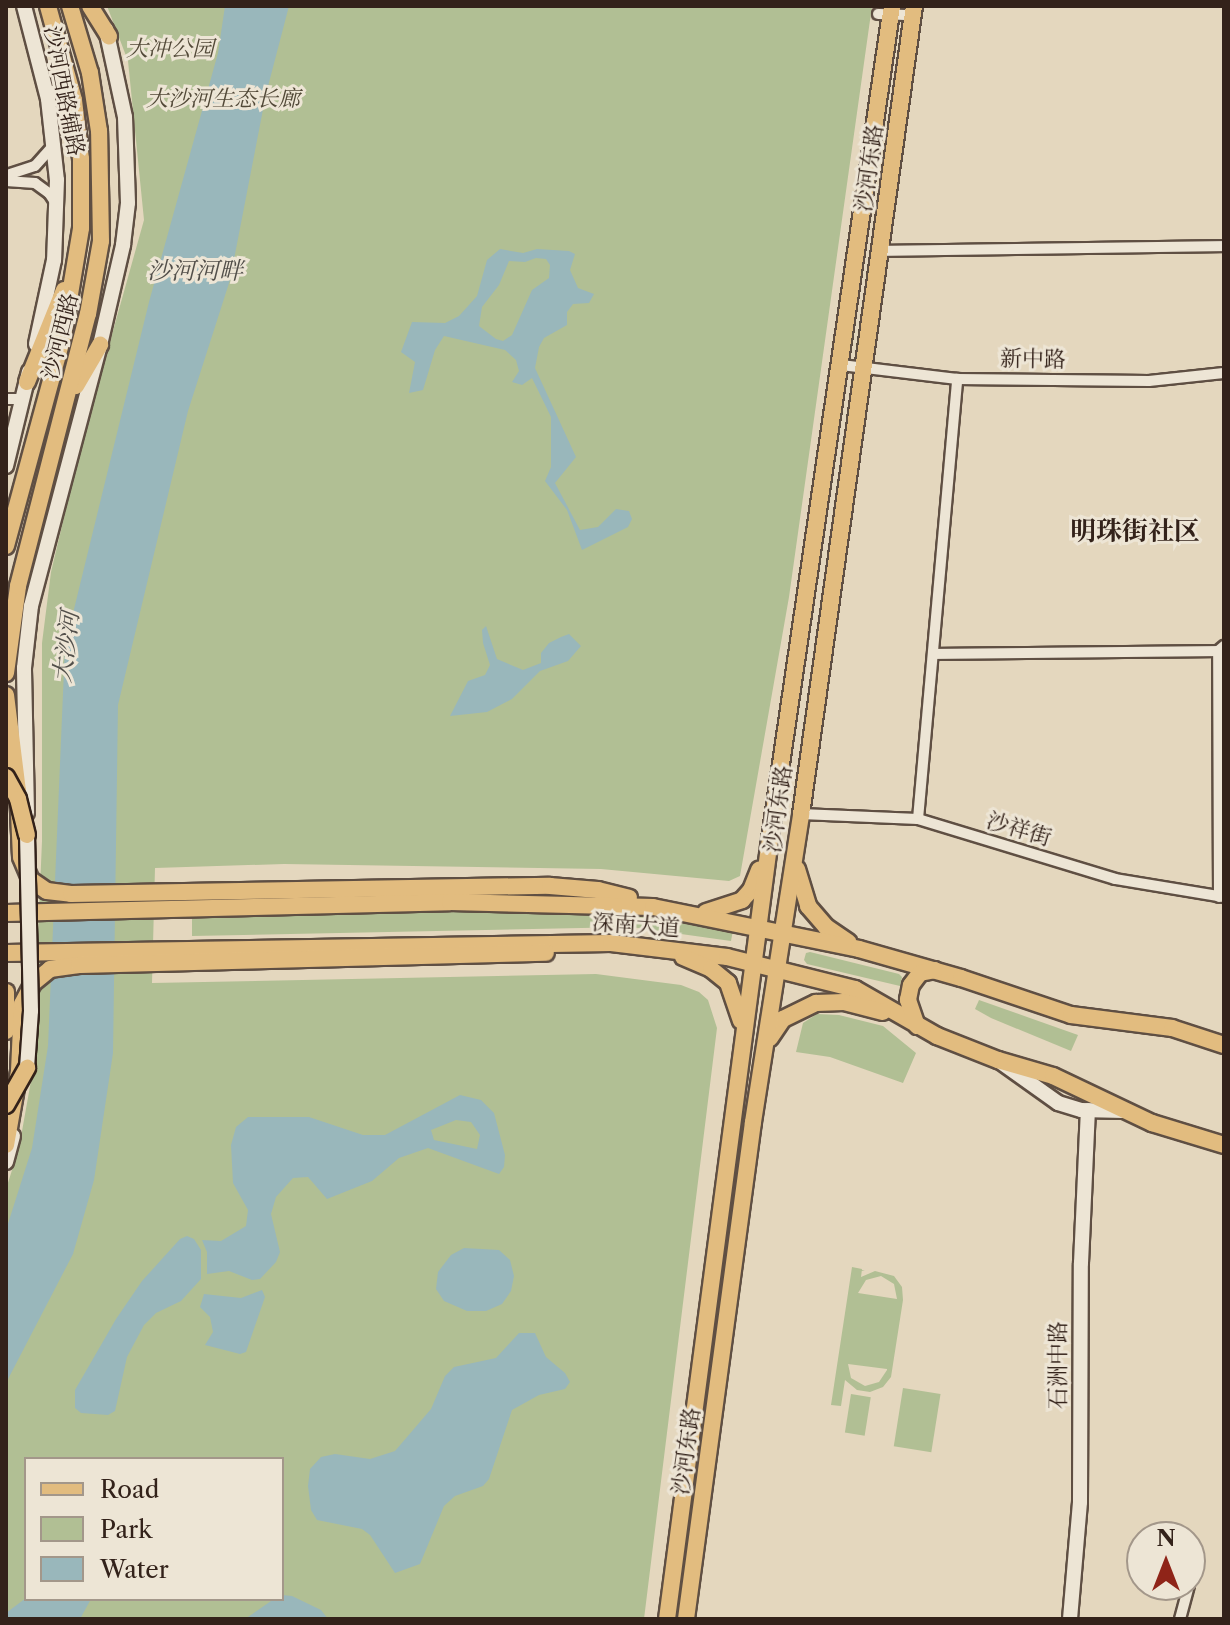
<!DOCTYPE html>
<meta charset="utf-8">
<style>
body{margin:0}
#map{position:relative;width:1230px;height:1625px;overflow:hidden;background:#e4d7be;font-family:"Libre Caslon Text","Noto Serif SC",serif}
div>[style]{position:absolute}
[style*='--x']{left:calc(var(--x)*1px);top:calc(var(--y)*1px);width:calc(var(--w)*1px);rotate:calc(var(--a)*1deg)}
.green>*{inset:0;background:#b1bf94;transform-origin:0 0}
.water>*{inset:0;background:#99b7bb}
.roads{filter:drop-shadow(2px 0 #5f4f43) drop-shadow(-2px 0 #5f4f43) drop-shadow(0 2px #5f4f43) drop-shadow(0 -2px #5f4f43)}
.street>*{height:10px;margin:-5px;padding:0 5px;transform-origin:5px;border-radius:5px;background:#ede5d5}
.secondary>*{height:14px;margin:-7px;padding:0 7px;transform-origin:7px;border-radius:7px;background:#ede5d5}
.primary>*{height:16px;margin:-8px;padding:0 8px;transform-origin:8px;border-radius:8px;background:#e2bc7f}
.bridges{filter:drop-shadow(2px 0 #33221a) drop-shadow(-2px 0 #33221a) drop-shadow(0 2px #33221a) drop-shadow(0 -2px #33221a)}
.secondary-bridge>*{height:14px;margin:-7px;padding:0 7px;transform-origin:7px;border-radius:7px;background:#ede5d5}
.primary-bridge>*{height:16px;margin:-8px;padding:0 8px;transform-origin:8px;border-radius:8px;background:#e2bc7f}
span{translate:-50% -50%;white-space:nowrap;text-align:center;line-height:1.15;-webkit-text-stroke:6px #ede5d5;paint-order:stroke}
.park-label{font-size:22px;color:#524938;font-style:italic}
.street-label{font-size:22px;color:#33221a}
.water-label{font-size:24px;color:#524f4a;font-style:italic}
.quarter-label{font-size:26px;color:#33221a;font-weight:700}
.frame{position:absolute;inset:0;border:8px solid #33221a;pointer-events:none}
.legend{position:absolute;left:24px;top:1457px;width:260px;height:144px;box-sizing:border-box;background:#ede5d5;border:2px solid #a3978a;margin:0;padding:10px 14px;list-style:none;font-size:24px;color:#33221a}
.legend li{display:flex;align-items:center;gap:16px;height:40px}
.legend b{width:40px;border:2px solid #a3978a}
.north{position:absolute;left:1126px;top:1521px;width:80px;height:80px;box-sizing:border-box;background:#ede5d5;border:2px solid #a3978a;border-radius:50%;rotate:0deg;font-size:22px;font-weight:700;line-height:32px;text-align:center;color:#33221a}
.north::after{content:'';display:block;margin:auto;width:28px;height:36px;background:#8f2418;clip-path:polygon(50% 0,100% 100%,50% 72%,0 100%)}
</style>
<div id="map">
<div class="green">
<i style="clip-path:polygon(evenodd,107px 6px,872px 6px,789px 597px,740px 876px,729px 881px,601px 869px,284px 864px,155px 868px,152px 983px,596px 974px,681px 985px,699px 992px,708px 1000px,717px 1028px,644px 1619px,6px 1619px,6px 1189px,19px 1148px,32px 1075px,42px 841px,42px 643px,51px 572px,83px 438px,144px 220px,128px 61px,107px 6px,26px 1459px,282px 1459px,282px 1599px,26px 1599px,26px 1459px)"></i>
<i style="clip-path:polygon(561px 910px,624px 914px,733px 930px,731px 941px,631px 927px,192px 936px,192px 917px)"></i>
<i style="clip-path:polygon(810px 952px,899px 974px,902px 977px,900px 986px,807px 964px,804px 960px,806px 953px)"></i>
<i style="clip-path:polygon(979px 1000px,1078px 1035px,1071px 1051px,991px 1018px,975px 1009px)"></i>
<i style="clip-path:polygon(817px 1014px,839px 1015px,883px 1026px,916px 1053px,903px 1083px,830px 1057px,796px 1052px,803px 1023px)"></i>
<i style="clip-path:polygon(evenodd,852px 1267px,862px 1269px,861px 1277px,875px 1271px,894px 1276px,902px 1287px,903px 1300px,891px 1377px,883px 1387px,870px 1392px,857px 1390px,845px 1380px,841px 1406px,831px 1405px,852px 1267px,881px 1276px,894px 1284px,897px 1299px,858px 1293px,866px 1280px,881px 1276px,852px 1267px,848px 1364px,887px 1369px,887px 1370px,879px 1382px,865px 1386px,851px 1378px,848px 1364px)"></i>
<i style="left:903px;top:1388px;width:38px;height:59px;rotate:9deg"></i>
<i style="left:851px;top:1394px;width:20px;height:39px;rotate:9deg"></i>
</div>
<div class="water">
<i style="clip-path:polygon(225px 6px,289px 6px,266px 94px,230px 280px,188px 411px,118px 705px,113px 1053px,94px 1180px,73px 1254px,6px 1383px,6px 1230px,32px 1148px,48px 1046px,65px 646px,149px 302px,218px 53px)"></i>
<i style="clip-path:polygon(evenodd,500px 249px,523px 253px,537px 249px,569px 251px,575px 254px,570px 270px,578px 288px,594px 294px,589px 303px,573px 304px,567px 312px,567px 325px,544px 338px,539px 347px,535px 368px,576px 457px,555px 483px,580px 530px,598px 527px,616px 509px,629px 511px,632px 519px,628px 527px,582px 550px,567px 510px,545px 481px,551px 467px,551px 417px,532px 378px,522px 385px,512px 382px,519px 371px,516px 360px,505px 350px,444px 336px,435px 350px,423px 390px,409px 393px,415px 362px,401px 352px,412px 322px,445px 323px,459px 316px,477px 296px,487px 260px,500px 249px,536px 258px,546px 259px,550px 265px,549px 278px,532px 290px,512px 335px,503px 341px,496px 339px,479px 326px,482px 307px,499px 285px,509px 261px,525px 262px,536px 258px)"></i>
<i style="clip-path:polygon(486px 626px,497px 659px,523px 670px,541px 663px,541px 653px,549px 643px,561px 637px,569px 634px,581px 646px,568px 661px,540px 671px,512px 699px,487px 712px,450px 716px,468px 681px,485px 675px,490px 665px,483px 643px,482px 630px)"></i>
<i style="clip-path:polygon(evenodd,460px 1095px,481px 1100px,494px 1113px,505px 1155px,504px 1167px,499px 1174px,428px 1148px,399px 1158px,372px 1181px,327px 1199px,308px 1177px,293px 1178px,276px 1197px,271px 1214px,280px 1252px,276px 1262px,260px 1279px,252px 1280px,229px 1271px,207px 1274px,207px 1252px,202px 1240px,221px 1241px,246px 1226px,248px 1210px,233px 1183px,231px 1145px,236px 1127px,248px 1117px,309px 1117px,363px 1135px,385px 1135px,460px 1095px,456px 1120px,471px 1122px,480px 1135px,477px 1149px,434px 1140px,431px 1130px,456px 1120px)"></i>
<i style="clip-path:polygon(187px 1236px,194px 1239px,201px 1250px,201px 1279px,181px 1301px,156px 1313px,144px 1325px,127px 1357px,115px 1411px,108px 1415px,81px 1413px,75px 1408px,75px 1390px,116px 1319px,142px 1281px,180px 1239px)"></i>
<i style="clip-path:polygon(464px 1248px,499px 1250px,510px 1260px,514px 1276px,511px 1291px,502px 1304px,486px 1311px,467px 1311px,444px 1301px,436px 1289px,438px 1272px,451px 1255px)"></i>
<i style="clip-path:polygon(262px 1290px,265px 1297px,246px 1352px,240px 1354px,205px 1345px,213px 1332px,210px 1317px,200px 1307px,204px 1294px,241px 1298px)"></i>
<i style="clip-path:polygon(519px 1333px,535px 1333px,546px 1357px,565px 1373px,570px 1382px,565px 1389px,539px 1395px,512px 1410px,489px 1479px,483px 1486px,455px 1496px,444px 1506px,420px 1564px,395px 1573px,370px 1535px,362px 1529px,317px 1520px,311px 1510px,308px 1486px,310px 1469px,321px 1457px,335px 1454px,370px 1459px,395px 1451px,431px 1409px,445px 1376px,454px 1367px,496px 1358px)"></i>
<i style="clip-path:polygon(282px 1595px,292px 1596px,321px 1610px,328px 1619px,245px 1619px,274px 1599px,282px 1599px)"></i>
<i style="clip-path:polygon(26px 1598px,26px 1599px,91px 1599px,80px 1619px,6px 1619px,6px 1613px)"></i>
</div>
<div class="roads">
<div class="street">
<i style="--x:878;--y:14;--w:35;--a:2"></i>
<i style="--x:7;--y:175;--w:29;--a:-18"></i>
<i style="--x:35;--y:166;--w:25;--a:-48"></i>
<i style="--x:6;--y:181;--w:29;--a:4"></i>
<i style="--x:35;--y:183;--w:17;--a:36"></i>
<i style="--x:49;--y:193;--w:11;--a:56"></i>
<i style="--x:879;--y:251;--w:345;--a:-0.8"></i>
<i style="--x:841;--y:365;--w:117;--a:6.9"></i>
<i style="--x:957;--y:379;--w:192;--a:0.6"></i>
<i style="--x:1149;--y:381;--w:75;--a:-6.1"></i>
<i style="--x:6;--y:399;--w:17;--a:0"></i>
<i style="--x:934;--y:654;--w:284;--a:-0.6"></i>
<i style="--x:801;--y:814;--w:117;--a:2.4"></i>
<i style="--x:918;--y:819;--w:206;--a:16.9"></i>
<i style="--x:1115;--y:879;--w:110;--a:9.4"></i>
<i style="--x:918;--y:819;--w:442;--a:-84.9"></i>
<i style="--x:1219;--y:897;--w:246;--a:-90.2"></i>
<i style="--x:1218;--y:651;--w:8;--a:-40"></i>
<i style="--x:1190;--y:1580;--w:23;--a:-83"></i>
<i style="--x:1180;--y:1619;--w:35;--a:-75"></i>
</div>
<div class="secondary">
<i style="--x:24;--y:6;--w:96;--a:75.5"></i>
<i style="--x:48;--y:99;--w:81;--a:83.7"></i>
<i style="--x:57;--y:180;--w:80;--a:92.1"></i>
<i style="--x:54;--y:260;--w:86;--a:102.1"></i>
<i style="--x:6;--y:466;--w:97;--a:-76.3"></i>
<i style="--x:27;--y:813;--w:145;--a:-91.2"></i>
<i style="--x:24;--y:668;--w:62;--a:-83.6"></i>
<i style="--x:31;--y:606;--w:270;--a:-75.2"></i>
<i style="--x:100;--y:345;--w:103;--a:-77"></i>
<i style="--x:123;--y:245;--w:42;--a:-83.2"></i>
<i style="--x:128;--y:203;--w:86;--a:-92"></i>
<i style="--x:125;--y:117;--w:90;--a:-102.2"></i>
<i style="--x:1002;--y:1063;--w:69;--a:35.5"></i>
<i style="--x:1058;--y:1103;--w:24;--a:17"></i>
<i style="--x:1081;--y:1110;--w:43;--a:1.3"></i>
<i style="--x:6;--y:1162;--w:27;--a:-75"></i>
<i style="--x:1070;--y:1619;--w:117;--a:-85.1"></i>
<i style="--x:1080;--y:1502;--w:239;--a:-89.8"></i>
<i style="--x:1081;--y:1263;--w:153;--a:-87.4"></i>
</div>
<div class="primary">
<i style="--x:90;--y:6;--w:36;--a:58"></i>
<i style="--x:27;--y:382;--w:99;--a:-68.1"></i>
<i style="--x:76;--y:386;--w:48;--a:-59.7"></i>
<i style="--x:6;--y:546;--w:218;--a:-74.8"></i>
<i style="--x:63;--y:336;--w:109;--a:-80.5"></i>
<i style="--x:81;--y:228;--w:69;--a:-90"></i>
<i style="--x:81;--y:159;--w:59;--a:-96.8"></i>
<i style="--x:74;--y:100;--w:98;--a:-105.5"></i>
<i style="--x:6;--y:673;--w:88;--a:-82.1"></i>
<i style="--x:18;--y:586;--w:281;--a:-75.6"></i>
<i style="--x:88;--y:314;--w:74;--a:-79.9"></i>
<i style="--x:101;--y:241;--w:110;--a:-91"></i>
<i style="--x:99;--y:131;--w:59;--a:-98.8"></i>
<i style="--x:90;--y:73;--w:70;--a:-106.6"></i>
<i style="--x:6;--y:695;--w:97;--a:82.9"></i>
<i style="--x:18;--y:791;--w:66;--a:87.4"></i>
<i style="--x:21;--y:857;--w:25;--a:67"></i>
<i style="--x:31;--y:880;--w:19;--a:35"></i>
<i style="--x:47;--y:891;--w:24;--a:7"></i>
<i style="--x:71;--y:894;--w:479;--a:-1"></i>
<i style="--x:550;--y:886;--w:48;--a:4.8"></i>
<i style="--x:598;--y:890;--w:32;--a:14"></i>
<i style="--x:797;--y:869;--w:39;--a:73"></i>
<i style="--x:808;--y:906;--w:28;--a:49"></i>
<i style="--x:826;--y:927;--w:27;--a:34"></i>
<i style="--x:706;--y:912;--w:38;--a:-18"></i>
<i style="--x:742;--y:900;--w:13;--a:-48"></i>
<i style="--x:751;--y:890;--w:22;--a:-68"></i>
<i style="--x:6;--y:913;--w:444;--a:-1.4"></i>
<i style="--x:450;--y:902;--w:203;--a:1.4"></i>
<i style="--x:653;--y:907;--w:210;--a:11.5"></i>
<i style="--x:859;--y:949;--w:106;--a:15.9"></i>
<i style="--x:961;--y:978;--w:116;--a:18.6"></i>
<i style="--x:1071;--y:1015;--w:102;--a:7.3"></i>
<i style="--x:1172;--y:1028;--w:55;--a:18.1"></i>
<i style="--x:6;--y:953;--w:605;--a:-0.95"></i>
<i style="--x:611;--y:943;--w:117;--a:6.9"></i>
<i style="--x:727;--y:957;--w:132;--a:14"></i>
<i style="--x:855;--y:989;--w:95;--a:29.8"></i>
<i style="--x:937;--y:1036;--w:66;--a:21.5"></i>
<i style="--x:998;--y:1060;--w:57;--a:16.2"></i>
<i style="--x:1053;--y:1076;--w:110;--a:25.4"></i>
<i style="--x:1152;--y:1123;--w:75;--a:17"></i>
<i style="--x:683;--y:957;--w:30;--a:23"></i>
<i style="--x:711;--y:969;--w:22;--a:39"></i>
<i style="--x:728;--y:983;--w:40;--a:71.1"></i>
<i style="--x:6;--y:992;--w:39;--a:90"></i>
<i style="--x:917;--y:1026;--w:28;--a:-109"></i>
<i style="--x:908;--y:1000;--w:15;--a:-79"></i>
<i style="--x:911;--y:985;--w:15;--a:-53"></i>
<i style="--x:920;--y:973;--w:15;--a:-11"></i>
<i style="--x:770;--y:1038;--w:23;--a:-56"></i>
<i style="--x:783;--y:1019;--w:37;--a:-26"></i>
<i style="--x:816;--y:1003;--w:28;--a:-2"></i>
<i style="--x:844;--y:1002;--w:40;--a:14.4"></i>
<i style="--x:6;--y:1145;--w:75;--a:-80"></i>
<i style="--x:19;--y:1071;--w:67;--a:-87.4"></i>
<i style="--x:22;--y:1004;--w:24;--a:-62"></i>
<i style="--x:33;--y:983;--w:22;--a:-39"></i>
<i style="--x:50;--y:969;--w:29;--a:-8"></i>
<i style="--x:79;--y:965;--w:467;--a:-1.5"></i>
<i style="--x:667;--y:1619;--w:787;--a:-82.48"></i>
<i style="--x:770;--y:839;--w:842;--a:-81.67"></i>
<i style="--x:686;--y:1619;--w:501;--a:-82.32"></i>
<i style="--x:753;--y:1122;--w:312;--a:-81.1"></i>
<i style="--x:801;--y:814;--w:816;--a:-82.04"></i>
</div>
</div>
<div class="bridges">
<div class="secondary-bridge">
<i style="--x:27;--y:1068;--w:57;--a:-86"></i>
<i style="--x:31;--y:1011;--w:176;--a:-91.3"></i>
</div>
<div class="primary-bridge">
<i style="--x:6;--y:777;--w:25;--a:61"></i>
<i style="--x:18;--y:799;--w:37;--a:76"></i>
<i style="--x:6;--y:1105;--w:43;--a:-60.4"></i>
</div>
</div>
<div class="park-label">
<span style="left:170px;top:49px">大冲公园</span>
<span style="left:223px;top:99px">大沙河生态长廊</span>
</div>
<div class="street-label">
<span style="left:64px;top:91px;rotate:79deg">沙河西路辅路</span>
<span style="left:869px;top:168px;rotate:-82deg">沙河东路</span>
<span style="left:60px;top:336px;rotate:-76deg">沙河西路</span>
<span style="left:1033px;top:359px;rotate:1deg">新中路</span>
<span style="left:778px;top:809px;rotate:-82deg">沙河东路</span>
<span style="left:1019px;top:829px;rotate:17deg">沙祥街</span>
<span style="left:636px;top:925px;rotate:4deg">深南大道</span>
<span style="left:1058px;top:1365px;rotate:-90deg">石洲中路</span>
<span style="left:686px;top:1451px;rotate:-82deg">沙河东路</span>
</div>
<div class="water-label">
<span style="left:195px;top:271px">沙河河畔</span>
<span style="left:66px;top:647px;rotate:-83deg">大沙河</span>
</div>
<div class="quarter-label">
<span style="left:1135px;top:532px">明珠街社区</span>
</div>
<div class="frame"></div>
<ul class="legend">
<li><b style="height:10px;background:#e2bc7f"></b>Road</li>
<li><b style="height:22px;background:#b1bf94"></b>Park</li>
<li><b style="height:22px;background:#99b7bb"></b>Water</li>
</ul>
<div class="north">N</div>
</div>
